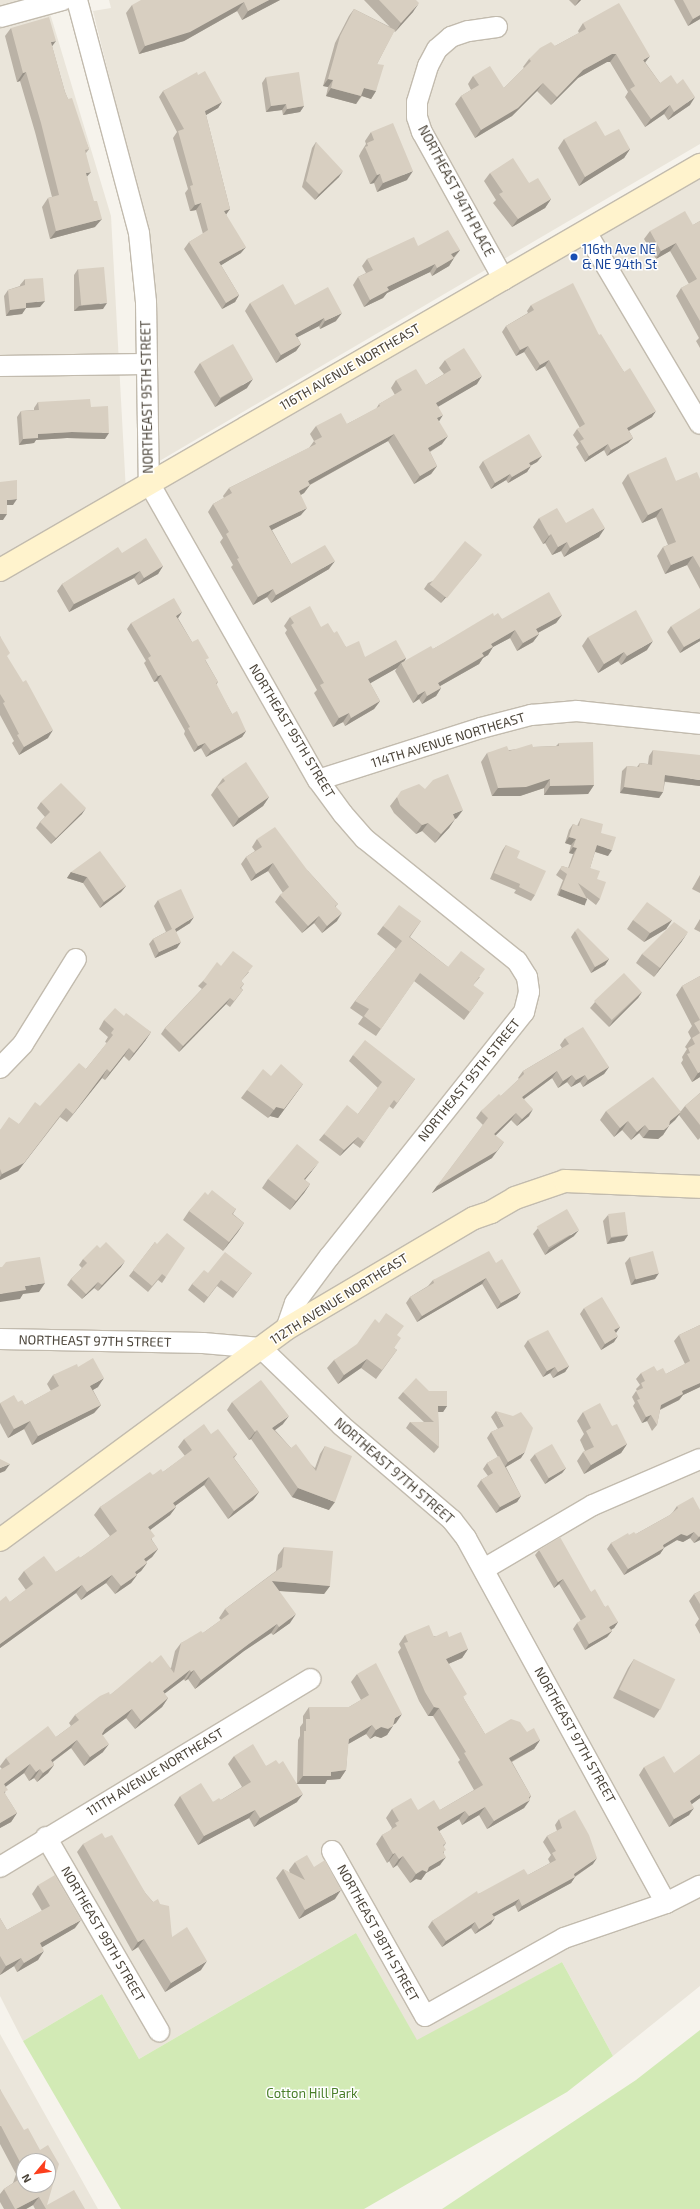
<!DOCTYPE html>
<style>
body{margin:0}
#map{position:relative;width:700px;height:2209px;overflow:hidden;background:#f6f3ec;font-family:"Exo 2",sans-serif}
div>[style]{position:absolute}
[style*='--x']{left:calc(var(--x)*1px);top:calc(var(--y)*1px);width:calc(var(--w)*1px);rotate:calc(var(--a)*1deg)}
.residential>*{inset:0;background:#eae5da}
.green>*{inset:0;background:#d2eab5}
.roads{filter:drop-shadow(1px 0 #c2bbae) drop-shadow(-1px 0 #c2bbae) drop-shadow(0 1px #c2bbae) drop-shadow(0 -1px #c2bbae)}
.street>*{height:20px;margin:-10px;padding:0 10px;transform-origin:10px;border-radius:10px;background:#fff}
.secondary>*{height:22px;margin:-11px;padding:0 11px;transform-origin:11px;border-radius:11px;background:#fff3cd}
.wall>*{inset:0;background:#bab2a6}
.shaded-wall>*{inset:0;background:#979187;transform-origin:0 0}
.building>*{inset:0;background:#d8cfc1;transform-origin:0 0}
.dots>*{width:11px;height:11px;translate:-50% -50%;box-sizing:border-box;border:2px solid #fff;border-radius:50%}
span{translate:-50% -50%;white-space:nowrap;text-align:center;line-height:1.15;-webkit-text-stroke:3px #fff;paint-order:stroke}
.street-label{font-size:13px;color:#4b4439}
.transit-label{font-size:13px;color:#164399}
.left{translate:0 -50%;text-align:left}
.park-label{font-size:13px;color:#4a7f2a}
.north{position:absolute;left:16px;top:2153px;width:40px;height:40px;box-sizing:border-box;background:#fff;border:1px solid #b7b4b0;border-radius:50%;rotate:241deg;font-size:11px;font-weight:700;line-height:16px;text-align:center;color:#4b4439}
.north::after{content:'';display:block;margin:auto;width:14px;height:18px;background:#fc3f1d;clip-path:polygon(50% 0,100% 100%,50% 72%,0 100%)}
</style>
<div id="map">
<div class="residential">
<i style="clip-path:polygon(0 0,46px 0,111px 216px,127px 510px,700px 178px,700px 1986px,613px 2056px,562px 1962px,417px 2041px,356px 1933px,139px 2059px,102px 1994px,23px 2041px,0 1996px)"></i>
<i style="clip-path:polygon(109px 0,700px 0,700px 144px,156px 463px,130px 162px,93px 11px,111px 8px)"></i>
<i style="clip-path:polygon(evenodd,0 2034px,98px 2209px,0 2209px,0 2034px,24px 2161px,48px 2161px,48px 2185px,24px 2185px,24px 2161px)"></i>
</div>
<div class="green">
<i style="clip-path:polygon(356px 1933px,417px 2040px,562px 1962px,613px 2056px,567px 2092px,364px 2209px,121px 2209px,23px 2041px,102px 1994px,139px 2059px)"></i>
<i style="clip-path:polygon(700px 2030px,700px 2209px,442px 2209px,636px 2080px)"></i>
</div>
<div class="roads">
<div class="street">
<i style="--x:77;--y:0;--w:241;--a:75.1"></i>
<i style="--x:139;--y:233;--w:69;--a:84.2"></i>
<i style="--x:146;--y:302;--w:181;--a:89.1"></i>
<i style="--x:149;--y:483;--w:342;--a:60.4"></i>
<i style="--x:318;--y:780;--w:42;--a:53.7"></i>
<i style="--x:343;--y:814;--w:33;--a:49"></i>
<i style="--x:365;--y:839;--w:195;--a:38.8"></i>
<i style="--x:517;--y:961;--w:19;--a:58"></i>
<i style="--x:527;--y:977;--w:15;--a:82"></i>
<i style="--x:529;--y:992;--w:21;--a:104"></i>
<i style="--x:524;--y:1012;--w:313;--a:128.5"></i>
<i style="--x:329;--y:1257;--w:57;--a:126.5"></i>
<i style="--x:295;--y:1303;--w:28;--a:109"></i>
<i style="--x:0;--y:17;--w:65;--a:-15.1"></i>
<i style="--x:497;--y:27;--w:29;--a:172"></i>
<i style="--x:468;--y:31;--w:18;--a:161"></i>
<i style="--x:451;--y:37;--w:18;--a:139"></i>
<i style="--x:437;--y:49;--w:19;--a:118"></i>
<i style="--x:428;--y:66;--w:38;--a:107"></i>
<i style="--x:417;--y:102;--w:15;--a:90"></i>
<i style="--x:417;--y:117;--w:16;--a:72"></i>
<i style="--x:422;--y:132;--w:169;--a:61"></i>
<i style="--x:586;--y:232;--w:223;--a:59.3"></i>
<i style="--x:0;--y:366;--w:146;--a:-0.8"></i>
<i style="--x:318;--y:780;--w:171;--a:-17.7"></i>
<i style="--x:481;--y:728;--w:52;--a:-14.6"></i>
<i style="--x:531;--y:715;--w:46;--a:-5"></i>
<i style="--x:577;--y:711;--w:124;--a:6"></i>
<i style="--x:0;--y:1068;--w:33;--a:-46"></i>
<i style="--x:23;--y:1044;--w:100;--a:-58.1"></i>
<i style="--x:0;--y:1339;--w:203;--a:1.1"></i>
<i style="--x:203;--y:1343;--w:58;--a:4.9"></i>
<i style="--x:261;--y:1348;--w:112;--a:43.9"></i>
<i style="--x:342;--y:1426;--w:145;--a:40.5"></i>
<i style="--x:452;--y:1520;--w:23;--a:52"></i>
<i style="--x:466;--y:1538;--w:416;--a:61.3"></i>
<i style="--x:484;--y:1569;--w:126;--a:-30.4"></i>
<i style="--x:593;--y:1505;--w:116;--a:-23.3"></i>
<i style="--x:46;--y:1837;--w:225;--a:59.8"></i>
<i style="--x:332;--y:1851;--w:189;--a:60.6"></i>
<i style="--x:425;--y:2016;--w:159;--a:-29.3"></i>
<i style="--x:564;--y:1938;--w:108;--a:-18.9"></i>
<i style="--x:666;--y:1903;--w:38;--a:-27"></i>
<i style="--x:0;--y:1867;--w:363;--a:-31.2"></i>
</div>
<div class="secondary">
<i style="--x:0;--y:570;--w:809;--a:-30.05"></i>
<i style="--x:0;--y:1540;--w:355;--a:-36.4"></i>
<i style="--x:286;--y:1329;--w:218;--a:-30.6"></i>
<i style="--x:474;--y:1218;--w:18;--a:-19"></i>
<i style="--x:491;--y:1212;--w:28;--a:-30"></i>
<i style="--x:515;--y:1198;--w:53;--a:-18.8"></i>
<i style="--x:565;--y:1181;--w:135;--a:2.5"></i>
</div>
</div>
<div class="wall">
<i style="clip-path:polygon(280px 0,242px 20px,237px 11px,184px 41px,139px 54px,126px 13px,132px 5px)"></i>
<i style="clip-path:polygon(364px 0,416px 0,413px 12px,395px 32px,394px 31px,377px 64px,376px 91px,371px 99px,362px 96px,356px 104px,326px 96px,328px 87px,323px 86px,335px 43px,349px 16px,354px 9px,390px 27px)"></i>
<i style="clip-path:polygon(569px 0,581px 0,575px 6px)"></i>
<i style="clip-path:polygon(674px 0,700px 0,700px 19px,688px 26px)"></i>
<i style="clip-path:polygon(583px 23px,645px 62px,660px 83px,690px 105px,668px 120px,664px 114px,645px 127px,625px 97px,628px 92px,610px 62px,607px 62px,578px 78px,551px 105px,537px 91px,512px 116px,475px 138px,455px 104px,461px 96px,471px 90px,468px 84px,473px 76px,504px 88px,524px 68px,523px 67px,529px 59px,555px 46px,579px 33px,578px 31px)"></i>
<i style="clip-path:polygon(11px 28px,52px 46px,65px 92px,89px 149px,86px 153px,87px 176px,95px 227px,50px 239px,42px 207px,48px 198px,52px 197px,35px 132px,20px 81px,17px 82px,5px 36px)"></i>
<i style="clip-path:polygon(198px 75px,222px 102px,218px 108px,206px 115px,230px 209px,226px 214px,241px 253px,221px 265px,239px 295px,235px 302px,222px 309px,184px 249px,189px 242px,203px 234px,196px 210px,190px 211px,185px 193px,188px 189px,173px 138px,177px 132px,159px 97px,163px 91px)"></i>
<i style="clip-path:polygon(266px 77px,304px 106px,300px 112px,283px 115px,282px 110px,266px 112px,262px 83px)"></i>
<i style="clip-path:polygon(371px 132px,407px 180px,377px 192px,374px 183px,370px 184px,359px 156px,361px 152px,366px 144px,365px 141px)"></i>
<i style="clip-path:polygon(605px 136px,630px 149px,624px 158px,579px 186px,558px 148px,564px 139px)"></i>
<i style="clip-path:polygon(316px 142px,339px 177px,315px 200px,302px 187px,312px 148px)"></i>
<i style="clip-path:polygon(490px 173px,529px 183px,551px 199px,545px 208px,512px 227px,493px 203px,496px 200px,484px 181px)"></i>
<i style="clip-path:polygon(700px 221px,700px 348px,696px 341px,699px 338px,676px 296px,681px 288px,689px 284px,670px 251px,656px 259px,644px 239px,650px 231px,693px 225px)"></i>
<i style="clip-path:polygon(418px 246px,460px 250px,454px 258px,449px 266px,432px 276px,430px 272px,421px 276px,387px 293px,383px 298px,364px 307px,353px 285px,358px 277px,366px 273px,362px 266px,367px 259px)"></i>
<i style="clip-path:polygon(78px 269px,103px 309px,74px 311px,74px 275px)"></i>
<i style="clip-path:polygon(25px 279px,40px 307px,26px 308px,22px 314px,6px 316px,4px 296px,8px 290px,20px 286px,20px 285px)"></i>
<i style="clip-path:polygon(250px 303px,295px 305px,336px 321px,320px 329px,319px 326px,297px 337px,301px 344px,296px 351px,276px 363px,245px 311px)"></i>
<i style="clip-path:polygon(531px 305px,599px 335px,624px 372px,652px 417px,629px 431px,633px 438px,628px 443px,607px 456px,604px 450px,585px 462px,576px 447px,579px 444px,573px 435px,577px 429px,580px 428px,545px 366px,536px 371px,524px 352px,516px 356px,502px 332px,506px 326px,528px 313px,527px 311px)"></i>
<i style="clip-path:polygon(445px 360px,477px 384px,438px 406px,439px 421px,442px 444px,430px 452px,437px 466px,431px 474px,414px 484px,388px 441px,310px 485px,304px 493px,301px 495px,301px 515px,272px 530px,291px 564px,329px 569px,271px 603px,267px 597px,253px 605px,231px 567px,233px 565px,220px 542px,223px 538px,208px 512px,213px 504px,224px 498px,223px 496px,229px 488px,309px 448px,314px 441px,310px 434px,316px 426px,347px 424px,376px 409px,379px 404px,395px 395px,391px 388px,396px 380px,426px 385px,444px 374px,439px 368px)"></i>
<i style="clip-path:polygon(200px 363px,247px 388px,215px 407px,194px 372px)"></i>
<i style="clip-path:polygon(38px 402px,91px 407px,105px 439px,67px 438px,36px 440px,34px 443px,19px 445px,17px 417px,21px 411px,34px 410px,34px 408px)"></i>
<i style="clip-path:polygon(542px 456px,537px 462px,531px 465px,527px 472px,508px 483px,506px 480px,491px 489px,479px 467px,483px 461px)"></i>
<i style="clip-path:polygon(628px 474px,676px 481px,700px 479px,700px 589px,687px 565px,665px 574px,657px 556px,663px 547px,668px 545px,656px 517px,642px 523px,622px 483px)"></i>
<i style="clip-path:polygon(539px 518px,566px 523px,599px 537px,564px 557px,561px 551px,552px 555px,545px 543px,543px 544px,533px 527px)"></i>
<i style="clip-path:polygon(122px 553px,163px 566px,158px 574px,138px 585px,134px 578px,69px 612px,57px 591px,62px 584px)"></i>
<i style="clip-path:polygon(477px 561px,441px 603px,424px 589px,428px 583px)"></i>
<i style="clip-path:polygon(182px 612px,178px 618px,192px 642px,206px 661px,218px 682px,216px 685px,232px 714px,246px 731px,242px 737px,206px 757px,201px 748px,194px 752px,184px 734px,185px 731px,157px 681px,154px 682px,144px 663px,146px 661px,127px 629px,131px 623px)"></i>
<i style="clip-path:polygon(562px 615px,556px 623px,538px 633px,539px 634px,533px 642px,517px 651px,510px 638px,493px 647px,488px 655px,483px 658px,479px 664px,440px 686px,441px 688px,436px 696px,422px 704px,419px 699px,413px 703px,395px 671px,397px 668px,370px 683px,380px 701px,374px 709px,345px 726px,343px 722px,333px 727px,314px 693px,317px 690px,285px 633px,287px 630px,284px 626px,290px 617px,321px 627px,334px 633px,346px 647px,365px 657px,406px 658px,404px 662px,433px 649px,494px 616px,502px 619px)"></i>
<i style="clip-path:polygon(671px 626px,700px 641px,680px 653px,667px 632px)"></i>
<i style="clip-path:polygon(0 636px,7px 657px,48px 738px,19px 755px,12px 743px,14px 741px,0 715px)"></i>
<i style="clip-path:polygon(588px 637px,647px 650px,621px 665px,618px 661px,598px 673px,582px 646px)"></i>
<i style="clip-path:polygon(559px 743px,594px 785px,588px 794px,544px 795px,544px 788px,520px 796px,492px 796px,481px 762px,487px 753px,533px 747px,556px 746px)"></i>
<i style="clip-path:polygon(653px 750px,700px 786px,665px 782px,663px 792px,659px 798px,620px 793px,622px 771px,627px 766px,637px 767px,640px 763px,648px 764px,649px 756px)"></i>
<i style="clip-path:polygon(223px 778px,269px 797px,263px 806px,233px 827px,211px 795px)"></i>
<i style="clip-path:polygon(397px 797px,457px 818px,455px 819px,449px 828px,435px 843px,422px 831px,416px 834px,394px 813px,390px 806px)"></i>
<i style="clip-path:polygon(41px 802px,82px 814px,51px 844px,36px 828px,40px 822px,45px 817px,37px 808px)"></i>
<i style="clip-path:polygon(581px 818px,601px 833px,608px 856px,595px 852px,590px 868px,597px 879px,600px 899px,596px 905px,587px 898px,583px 905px,557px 895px,563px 880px,556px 875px,562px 866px,568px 868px,573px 854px,569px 853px,571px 845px,565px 843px,569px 830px,573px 824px,577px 826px)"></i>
<i style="clip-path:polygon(257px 839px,308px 871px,338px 904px,336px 906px,337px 921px,322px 933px,314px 923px,302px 933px,275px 902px,280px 895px,283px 893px,268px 871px,251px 881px,241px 864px,246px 857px,255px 851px,252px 847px)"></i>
<i style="clip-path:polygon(506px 845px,517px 858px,535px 895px,531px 901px,514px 893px,516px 890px,490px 879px,502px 851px)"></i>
<i style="clip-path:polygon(71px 872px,126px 886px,121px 892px,100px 908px,83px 883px,67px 878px)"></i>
<i style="clip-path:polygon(700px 875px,700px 893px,692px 889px)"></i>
<i style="clip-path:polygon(158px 900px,190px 923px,176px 932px,177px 948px,155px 958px,149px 944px,153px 939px,166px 932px,154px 906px)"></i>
<i style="clip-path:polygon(700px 919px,700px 932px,694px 929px)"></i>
<i style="clip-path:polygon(633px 920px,672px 920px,666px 929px,644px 942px,627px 929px)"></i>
<i style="clip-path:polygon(421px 921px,410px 937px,448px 967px,480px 977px,473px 985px,478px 1001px,464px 1020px,414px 981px,376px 1036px,358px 1024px,363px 1017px,350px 1008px,355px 1001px,396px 949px,377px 934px,383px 926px)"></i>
<i style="clip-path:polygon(575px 931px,609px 959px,605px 965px,591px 973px,571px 937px)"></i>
<i style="clip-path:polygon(682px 941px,654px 977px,636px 963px,642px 954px)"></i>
<i style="clip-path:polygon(221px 966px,249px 972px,241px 981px,244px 984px,241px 988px,243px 990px,230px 1007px,226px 1004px,179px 1052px,161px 1034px,165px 1028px,202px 989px,198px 986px,203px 981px)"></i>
<i style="clip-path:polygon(700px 976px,700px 1077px,692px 1082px,681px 1063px,683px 1060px,682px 1057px,687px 1049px,685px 1047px,691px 1038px,688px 1032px,692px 1026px,676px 995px,682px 986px)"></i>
<i style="clip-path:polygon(642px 992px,638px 998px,609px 1027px,590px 1008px,595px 1002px)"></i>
<i style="clip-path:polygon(124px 1016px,151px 1032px,145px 1041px,129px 1061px,124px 1056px,105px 1080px,102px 1078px,67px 1122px,60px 1117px,18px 1171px,0 1180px,0 1130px,19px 1124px,86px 1069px,107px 1043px,105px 1042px,108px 1037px,99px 1029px,104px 1020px)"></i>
<i style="clip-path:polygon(565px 1038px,609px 1067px,604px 1074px,583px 1087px,580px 1082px,571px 1087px,567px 1082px,558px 1088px,552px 1078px,524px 1099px,529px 1116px,517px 1126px,511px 1120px,496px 1135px,492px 1158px,432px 1193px,483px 1125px,476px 1118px,481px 1111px,501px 1096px,519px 1079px,518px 1078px,523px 1071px,562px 1048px,560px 1045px)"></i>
<i style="clip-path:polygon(353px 1055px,415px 1079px,393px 1109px,389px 1106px,360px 1148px,353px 1143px,340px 1156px,319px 1140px,324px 1134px,358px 1114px,378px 1088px,349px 1061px)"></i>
<i style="clip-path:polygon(303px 1084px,278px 1118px,270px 1116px,268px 1118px,241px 1098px,247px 1090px)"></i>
<i style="clip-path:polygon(700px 1093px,700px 1138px,698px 1140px,679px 1115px,675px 1120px,669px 1125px,663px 1135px,658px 1139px,643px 1138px,639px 1133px,631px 1140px,622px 1130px,614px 1137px,600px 1120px,606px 1111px,681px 1111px,685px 1106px)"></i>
<i style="clip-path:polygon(312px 1171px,305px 1180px,310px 1184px,304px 1193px,290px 1210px,262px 1188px,268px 1179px)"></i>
<i style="clip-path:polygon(208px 1195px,236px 1209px,233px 1214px,244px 1223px,223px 1251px,183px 1220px,189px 1211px)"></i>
<i style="clip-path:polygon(608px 1215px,628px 1235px,624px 1241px,607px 1244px,603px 1221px)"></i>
<i style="clip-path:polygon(538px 1228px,574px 1236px,545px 1255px,533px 1234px)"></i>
<i style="clip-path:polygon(155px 1242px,166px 1277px,162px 1283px,158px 1280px,148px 1292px,129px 1276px)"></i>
<i style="clip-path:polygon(630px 1257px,655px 1279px,631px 1285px,625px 1263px)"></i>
<i style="clip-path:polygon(83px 1259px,121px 1267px,98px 1291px,94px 1288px,82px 1299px,67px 1285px,71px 1279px,82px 1268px,79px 1265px)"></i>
<i style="clip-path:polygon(496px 1263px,517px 1298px,497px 1309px,482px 1284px,417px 1322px,406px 1303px,410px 1297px,428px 1286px,433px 1280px)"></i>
<i style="clip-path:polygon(208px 1273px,252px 1273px,233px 1298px,217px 1286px,204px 1303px,188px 1290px,192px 1284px)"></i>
<i style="clip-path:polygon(584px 1308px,620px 1327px,616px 1332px,614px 1342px,601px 1350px,580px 1314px)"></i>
<i style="clip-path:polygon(700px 1325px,700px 1387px,683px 1395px,679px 1400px,660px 1410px,657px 1425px,652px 1431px,647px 1421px,642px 1423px,633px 1406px,635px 1403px,632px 1397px,636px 1391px,637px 1391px,636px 1389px,640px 1385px,636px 1379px,641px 1373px,657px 1371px,666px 1374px,685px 1364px,674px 1341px,679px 1335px)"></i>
<i style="clip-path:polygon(397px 1336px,394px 1348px,397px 1350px,376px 1379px,361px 1368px,338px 1384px,327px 1368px,334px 1360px)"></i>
<i style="clip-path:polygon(528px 1340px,569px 1366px,565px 1372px,553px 1378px,550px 1373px,543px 1377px,524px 1346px)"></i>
<i style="clip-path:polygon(78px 1367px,98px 1387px,93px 1390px,101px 1405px,94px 1413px,32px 1445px,24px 1429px,8px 1438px,0 1423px,0 1403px,18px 1402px,25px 1405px,51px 1391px,47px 1384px,53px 1375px)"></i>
<i style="clip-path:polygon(429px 1391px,447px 1406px,443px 1412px,438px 1412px,439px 1447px,434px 1453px,406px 1428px,410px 1422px,424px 1422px,398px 1398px,403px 1392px)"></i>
<i style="clip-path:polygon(232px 1402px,283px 1424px,275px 1430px,291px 1448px,315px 1468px,320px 1454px,325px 1446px,329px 1510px,292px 1497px,251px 1439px,249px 1440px,227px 1410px)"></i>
<i style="clip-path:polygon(496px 1411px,521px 1458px,506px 1467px,521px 1496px,517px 1502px,496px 1513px,477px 1486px,481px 1480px,488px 1476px,483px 1469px,487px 1463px,498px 1457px,487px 1438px,491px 1432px,498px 1429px,491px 1417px)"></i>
<i style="clip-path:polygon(583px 1412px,612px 1426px,627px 1444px,621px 1453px,584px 1474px,577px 1461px,583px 1452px,585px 1451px,580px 1440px,584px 1434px,577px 1421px)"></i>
<i style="clip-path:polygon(211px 1434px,237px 1454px,234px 1458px,259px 1492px,253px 1500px,228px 1519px,204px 1485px,175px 1506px,176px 1507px,170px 1515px,150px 1530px,152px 1540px,158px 1549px,152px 1557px,146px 1562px,147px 1563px,141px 1571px,137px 1574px,137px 1575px,131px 1583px,115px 1594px,106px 1583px,81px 1600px,76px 1593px,0 1648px,0 1601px,10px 1602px,26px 1590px,18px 1579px,24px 1571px,56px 1572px,80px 1558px,92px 1550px,110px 1536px,94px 1515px,100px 1507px,153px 1475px,163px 1472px,185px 1456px,178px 1447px,184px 1439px)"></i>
<i style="clip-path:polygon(535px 1454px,566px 1468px,562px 1473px,545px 1484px,530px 1460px)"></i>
<i style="clip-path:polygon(677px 1506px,700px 1510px,700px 1540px,694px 1543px,690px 1538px,683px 1542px,677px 1540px,664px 1548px,660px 1554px,624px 1575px,607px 1549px,611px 1543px,629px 1535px,636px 1534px,670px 1515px,673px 1512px)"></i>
<i style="clip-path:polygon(284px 1547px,330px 1586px,324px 1594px,279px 1591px,290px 1623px,273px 1635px,271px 1633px,244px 1651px,195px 1689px,188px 1679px,185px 1681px,184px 1679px,164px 1694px,168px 1698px,162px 1707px,135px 1729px,126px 1718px,102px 1735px,103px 1752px,84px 1766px,71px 1748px,53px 1762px,54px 1765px,48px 1773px,37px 1782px,34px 1778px,29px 1781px,24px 1773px,6px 1786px,5px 1794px,17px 1813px,11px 1822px,0 1828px,0 1770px,2px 1769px,0 1767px,0 1766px,6px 1758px,56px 1737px,71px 1726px,69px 1723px,75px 1715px,110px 1695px,152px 1663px,171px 1668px,175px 1651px,181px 1643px,203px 1633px,221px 1620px,219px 1618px,225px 1609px,276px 1571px,278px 1555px)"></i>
<i style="clip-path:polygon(539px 1550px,591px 1592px,605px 1607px,618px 1622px,614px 1628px,611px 1630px,612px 1631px,607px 1637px,585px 1650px,573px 1629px,577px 1623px,581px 1621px,559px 1584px,554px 1588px,535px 1555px)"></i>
<i style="clip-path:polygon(700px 1591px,700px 1634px,695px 1625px,699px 1619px,689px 1601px,694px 1594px)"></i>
<i style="clip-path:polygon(405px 1635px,449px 1637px,468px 1649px,462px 1658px,448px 1664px,464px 1699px,485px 1734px,527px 1732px,540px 1740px,534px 1749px,512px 1762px,531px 1796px,524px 1808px,487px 1829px,479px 1815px,462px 1825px,459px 1819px,439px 1831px,446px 1843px,444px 1846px,444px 1854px,440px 1865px,426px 1873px,421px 1880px,416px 1879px,410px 1883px,397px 1865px,393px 1868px,389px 1861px,387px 1863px,376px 1844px,382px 1835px,390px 1831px,392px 1828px,386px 1818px,392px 1809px,418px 1810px,440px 1810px,474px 1790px,458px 1762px,460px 1760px,433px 1716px,428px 1716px,419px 1701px,398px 1652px,401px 1648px,399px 1644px)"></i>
<i style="clip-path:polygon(634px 1659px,660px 1709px,654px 1718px,613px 1698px,628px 1668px)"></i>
<i style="clip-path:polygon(357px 1674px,396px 1723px,393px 1725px,387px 1735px,381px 1738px,375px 1736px,370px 1739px,366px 1734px,348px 1744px,346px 1770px,340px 1779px,327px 1780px,325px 1784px,297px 1784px,297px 1802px,254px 1827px,249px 1818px,198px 1845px,174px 1805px,180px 1796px,213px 1802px,221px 1800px,242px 1787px,228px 1764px,234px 1756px,266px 1766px,279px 1764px,297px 1784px,298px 1740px,300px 1736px,300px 1727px,303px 1723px,303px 1716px,309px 1707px,349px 1707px,361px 1700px,351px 1682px)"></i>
<i style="clip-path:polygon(644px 1767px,674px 1773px,700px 1798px,692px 1804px,689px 1815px,669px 1827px,639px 1775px)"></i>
<i style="clip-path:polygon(559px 1819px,593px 1864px,575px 1877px,571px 1883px,518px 1912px,515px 1905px,493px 1916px,491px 1924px,475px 1934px,471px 1928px,442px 1947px,428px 1927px,432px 1921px,478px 1894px,528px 1875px,550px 1863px,548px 1859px,551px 1855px,543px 1842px,547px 1836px,557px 1831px,555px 1825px)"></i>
<i style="clip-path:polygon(105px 1838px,146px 1894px,153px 1902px,160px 1904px,172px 1937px,201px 1970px,165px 1992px,138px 1947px,132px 1951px,77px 1852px,83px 1844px)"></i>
<i style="clip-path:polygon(295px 1862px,335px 1899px,299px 1919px,276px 1878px,283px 1869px,290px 1873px,289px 1870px)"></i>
<i style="clip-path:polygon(38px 1885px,75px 1928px,42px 1947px,38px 1960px,17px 1972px,14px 1966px,0 1975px,0 1918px,7px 1930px,42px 1911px,32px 1894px)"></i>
<i style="clip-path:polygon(0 2089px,47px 2205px,85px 2209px,35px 2209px,33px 2205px,26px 2209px,4px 2209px,0 2202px,0 2194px,4px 2189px,13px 2183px,16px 2174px,0 2144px)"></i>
</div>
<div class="shaded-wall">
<i style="clip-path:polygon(269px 0,280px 0,242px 20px,248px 11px)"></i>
<i style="clip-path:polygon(579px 0,581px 0,575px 6px)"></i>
<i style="clip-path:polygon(244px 2px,237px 11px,184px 41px,139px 54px,145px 46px)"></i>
<i style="clip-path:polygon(419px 3px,413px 12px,395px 32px,401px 23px)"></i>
<i style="clip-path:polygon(700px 15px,700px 19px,688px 26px,693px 19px)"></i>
<i style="clip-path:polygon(56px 41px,50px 49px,51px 42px)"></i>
<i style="clip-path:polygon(612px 54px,616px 54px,610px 62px,607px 62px,578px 78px,551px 105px,557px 97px,583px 70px)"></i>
<i style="clip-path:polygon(650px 56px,644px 64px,643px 60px)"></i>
<i style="clip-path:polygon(26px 72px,20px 81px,17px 82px,23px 73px)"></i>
<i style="clip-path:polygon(328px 79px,333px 80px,328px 87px,323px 86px)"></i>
<i style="clip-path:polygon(543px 83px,537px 91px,512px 116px,475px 138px,481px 130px)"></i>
<i style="clip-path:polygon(331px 88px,361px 96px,356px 104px,326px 96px)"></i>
<i style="clip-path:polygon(364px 88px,376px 91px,371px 99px,359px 95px)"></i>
<i style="clip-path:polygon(695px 97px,690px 105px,668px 120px,674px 112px)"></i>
<i style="clip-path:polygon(222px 102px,218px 108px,201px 118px,205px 111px)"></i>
<i style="clip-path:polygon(286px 104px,282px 110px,266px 112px,271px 106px)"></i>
<i style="clip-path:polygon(670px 105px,664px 114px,645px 127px,651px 119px)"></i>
<i style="clip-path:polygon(304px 106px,300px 112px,283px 115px,287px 109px)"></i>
<i style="clip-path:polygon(630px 149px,624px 158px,579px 186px,585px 177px)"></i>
<i style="clip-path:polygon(343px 171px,339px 177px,315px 200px,319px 194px)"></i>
<i style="clip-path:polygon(413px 171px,407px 180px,377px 192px,383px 183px)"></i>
<i style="clip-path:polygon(91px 172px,84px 180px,86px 173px)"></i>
<i style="clip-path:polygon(380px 174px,374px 183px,370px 184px,377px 175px)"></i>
<i style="clip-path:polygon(551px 199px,545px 208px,512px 227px,518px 219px)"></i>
<i style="clip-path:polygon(201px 203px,196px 210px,190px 211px,195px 205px)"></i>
<i style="clip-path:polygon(230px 209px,225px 216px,224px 211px)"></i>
<i style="clip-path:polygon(102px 219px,95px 227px,50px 239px,56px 231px)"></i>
<i style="clip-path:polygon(676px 243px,670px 251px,656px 259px,661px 251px)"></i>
<i style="clip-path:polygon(246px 247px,241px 253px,215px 269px,219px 262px)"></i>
<i style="clip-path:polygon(460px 250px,454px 257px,446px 262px,451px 254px)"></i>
<i style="clip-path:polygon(454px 258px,449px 266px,432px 276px,437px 268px)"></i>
<i style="clip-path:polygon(435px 264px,430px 272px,387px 293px,383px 298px,364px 307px,370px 300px,387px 287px)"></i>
<i style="clip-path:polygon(239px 295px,235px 302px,222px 309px,226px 303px)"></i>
<i style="clip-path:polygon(45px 301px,40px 307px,26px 308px,22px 314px,6px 316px,10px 310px,26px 303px)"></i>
<i style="clip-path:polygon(107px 303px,103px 309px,74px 311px,79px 306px)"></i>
<i style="clip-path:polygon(342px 313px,336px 321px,320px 329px,325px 321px)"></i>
<i style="clip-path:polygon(324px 318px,319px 326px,290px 341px,295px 334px)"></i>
<i style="clip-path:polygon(301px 344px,296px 351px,276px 363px,281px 355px)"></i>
<i style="clip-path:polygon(528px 346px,524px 352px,516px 356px,520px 350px)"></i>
<i style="clip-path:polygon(549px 360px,545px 366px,536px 371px,540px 365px)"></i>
<i style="clip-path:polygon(482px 376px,477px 384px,431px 411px,436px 403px)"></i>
<i style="clip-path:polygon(253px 379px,247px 388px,215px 407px,221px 398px)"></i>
<i style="clip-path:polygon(656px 411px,652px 417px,623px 434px,627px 428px)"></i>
<i style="clip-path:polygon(443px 415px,438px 423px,437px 418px)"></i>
<i style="clip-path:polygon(72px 432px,109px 433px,105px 439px,67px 438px,36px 440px,34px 443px,19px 445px,23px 439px,38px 434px)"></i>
<i style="clip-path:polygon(394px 434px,388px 441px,302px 489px,308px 481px)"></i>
<i style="clip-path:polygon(448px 436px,442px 444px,422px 456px,428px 448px)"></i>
<i style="clip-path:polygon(633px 438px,628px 443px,607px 456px,611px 450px)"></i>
<i style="clip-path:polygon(608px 444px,604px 450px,585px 462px,589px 456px)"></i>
<i style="clip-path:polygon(542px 456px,537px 462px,525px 469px,529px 463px)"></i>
<i style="clip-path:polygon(437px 466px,431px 474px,414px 484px,420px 476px)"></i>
<i style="clip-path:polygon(531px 466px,527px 472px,508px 483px,512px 477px)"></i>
<i style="clip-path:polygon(510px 474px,506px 480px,491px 489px,495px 483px)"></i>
<i style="clip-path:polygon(310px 485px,304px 493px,293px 499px,299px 491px)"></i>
<i style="clip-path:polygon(17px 499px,13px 505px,3px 505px,7px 500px)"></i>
<i style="clip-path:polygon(307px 508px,301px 515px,264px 534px,269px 526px)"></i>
<i style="clip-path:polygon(662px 508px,656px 517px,642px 523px,648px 515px)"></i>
<i style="clip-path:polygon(0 514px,7px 514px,3px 520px,0 520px)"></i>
<i style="clip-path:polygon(605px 528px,599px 537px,564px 557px,570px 548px)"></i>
<i style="clip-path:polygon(551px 534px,545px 543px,543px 544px,549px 536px)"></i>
<i style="clip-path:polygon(567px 542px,561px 551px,552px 555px,558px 547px)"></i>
<i style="clip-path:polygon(482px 555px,477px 561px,441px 603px,445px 597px)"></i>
<i style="clip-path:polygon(693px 556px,687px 565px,665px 574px,671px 565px)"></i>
<i style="clip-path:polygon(335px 561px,329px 569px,271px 603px,276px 595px)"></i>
<i style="clip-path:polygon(163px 566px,158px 574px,138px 585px,144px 578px)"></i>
<i style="clip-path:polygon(140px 571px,134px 578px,69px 612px,74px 604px)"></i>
<i style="clip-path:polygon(273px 589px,267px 597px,253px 605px,258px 597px)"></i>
<i style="clip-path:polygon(182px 612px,178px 618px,172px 621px,176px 616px)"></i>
<i style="clip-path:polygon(562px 615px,556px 623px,530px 637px,536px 629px)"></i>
<i style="clip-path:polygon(515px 630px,510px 638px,493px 647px,488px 655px,483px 658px,479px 664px,433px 690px,438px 683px,482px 653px,491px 644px)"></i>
<i style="clip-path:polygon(539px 634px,533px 642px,517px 651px,523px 643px)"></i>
<i style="clip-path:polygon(700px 638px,700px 641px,680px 653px,684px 647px)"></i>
<i style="clip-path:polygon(653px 641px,647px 650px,621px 665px,627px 656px)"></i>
<i style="clip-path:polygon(624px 652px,618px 661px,598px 673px,604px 664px)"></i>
<i style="clip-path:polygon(406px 658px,402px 665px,401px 663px,397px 668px,362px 688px,368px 679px)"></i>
<i style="clip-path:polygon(161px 675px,157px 681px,154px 682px,158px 676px)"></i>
<i style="clip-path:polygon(441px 688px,436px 696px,422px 704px,427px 696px)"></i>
<i style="clip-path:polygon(425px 691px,419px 699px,413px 703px,418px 695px)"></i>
<i style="clip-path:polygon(380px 701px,374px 709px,345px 726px,351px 718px)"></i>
<i style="clip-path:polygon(349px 713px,343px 722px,333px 727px,339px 718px)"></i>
<i style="clip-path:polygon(53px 730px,48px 738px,19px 755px,24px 747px)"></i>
<i style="clip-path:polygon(246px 731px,242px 737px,206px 757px,211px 751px)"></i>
<i style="clip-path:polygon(205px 743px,201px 748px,194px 752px,198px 746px)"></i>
<i style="clip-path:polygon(665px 775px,700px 780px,700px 786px,661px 781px)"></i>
<i style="clip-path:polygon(550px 779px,544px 788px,520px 796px,492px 796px,498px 788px)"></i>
<i style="clip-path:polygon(594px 785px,588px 794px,544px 795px,550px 786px)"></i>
<i style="clip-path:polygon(624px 787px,663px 792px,659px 798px,620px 793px)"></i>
<i style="clip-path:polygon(269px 797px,263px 806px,233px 827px,239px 818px)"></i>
<i style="clip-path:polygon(86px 808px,82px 814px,51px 844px,56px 838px)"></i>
<i style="clip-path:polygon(463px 810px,457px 818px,447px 823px,453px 814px)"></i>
<i style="clip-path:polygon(455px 819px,449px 828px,435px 843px,441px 834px)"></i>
<i style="clip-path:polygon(428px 823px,422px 831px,416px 834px,422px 825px)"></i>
<i style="clip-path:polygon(569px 837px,576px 839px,571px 845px,565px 843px)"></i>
<i style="clip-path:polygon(597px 845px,612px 850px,608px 856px,593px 851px)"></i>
<i style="clip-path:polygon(573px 847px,577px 848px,573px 854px,569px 853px)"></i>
<i style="clip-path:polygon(273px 863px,268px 871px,251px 881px,256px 874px)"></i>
<i style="clip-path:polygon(71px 872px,87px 877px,83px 883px,67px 878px)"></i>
<i style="clip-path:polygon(126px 886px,121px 892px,100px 908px,104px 902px)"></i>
<i style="left:561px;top:889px;width:28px;height:7px;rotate:21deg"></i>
<i style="clip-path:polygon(342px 913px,337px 921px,322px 933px,327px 926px)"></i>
<i style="clip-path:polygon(319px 916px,314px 923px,302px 933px,308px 926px)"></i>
<i style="clip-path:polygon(194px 917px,190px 923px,171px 935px,175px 929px)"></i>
<i style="clip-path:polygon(672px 920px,666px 929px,644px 942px,650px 933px)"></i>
<i style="clip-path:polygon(688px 932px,682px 941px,654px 977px,660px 968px)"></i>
<i style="clip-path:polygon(181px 942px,177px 948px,155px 958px,159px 952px)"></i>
<i style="clip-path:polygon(609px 959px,605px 965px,591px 973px,595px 967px)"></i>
<i style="clip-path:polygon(642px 992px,638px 998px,609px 1027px,613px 1021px)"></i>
<i style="clip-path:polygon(230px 998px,226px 1004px,179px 1052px,183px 1046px)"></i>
<i style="clip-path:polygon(151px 1032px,145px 1041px,129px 1061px,134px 1053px)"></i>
<i style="clip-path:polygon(129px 1048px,124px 1056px,105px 1080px,110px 1072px)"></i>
<i style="clip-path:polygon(609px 1067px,604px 1074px,583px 1087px,588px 1080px)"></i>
<i style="clip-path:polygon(107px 1069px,102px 1078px,67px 1122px,73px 1114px)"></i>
<i style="clip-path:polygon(557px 1071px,552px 1078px,517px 1104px,522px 1097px)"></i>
<i style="clip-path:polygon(700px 1072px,700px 1077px,692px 1082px,698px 1073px)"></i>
<i style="clip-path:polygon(572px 1075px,567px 1082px,558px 1088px,563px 1081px)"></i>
<i style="clip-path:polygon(585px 1075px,580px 1082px,571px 1087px,576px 1080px)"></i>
<i style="clip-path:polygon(303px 1084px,278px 1118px,270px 1116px,268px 1118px,276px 1107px)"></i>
<i style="clip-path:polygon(66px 1108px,18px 1171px,0 1180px,0 1177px,2px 1174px)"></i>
<i style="clip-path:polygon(533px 1109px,529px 1116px,517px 1126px,522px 1119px)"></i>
<i style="clip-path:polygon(681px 1112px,675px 1120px,664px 1130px,670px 1121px)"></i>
<i style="clip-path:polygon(516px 1113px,511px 1120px,490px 1141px,494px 1134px)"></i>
<i style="clip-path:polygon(628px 1121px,622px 1130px,614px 1137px,620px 1128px)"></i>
<i style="clip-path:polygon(645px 1125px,639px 1133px,631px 1140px,637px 1132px)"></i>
<i style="clip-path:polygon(669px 1126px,663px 1135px,658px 1139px,643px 1138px,649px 1130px)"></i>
<i style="clip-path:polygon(358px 1137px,353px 1143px,340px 1156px,344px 1150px)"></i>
<i style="clip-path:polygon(504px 1142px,492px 1158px,432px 1193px,437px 1186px)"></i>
<i style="clip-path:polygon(319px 1162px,312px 1171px,298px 1188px,304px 1179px)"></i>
<i style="clip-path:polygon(310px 1184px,304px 1193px,290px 1210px,296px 1201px)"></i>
<i style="clip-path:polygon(244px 1223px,238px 1232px,223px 1251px,229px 1242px)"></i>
<i style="clip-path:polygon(579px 1230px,574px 1236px,545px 1255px,549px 1249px)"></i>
<i style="clip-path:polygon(628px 1235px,624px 1241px,607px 1244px,611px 1238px)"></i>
<i style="clip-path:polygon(125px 1261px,121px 1267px,98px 1291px,102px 1285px)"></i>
<i style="clip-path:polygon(659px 1273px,655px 1279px,631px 1285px,635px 1279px)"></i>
<i style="clip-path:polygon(486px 1278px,482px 1284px,417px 1322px,422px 1316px)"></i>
<i style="clip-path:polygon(98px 1282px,94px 1288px,82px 1299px,86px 1294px)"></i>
<i style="clip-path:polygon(45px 1283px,39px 1292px,23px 1294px,20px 1299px,0 1302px,0 1294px,25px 1286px)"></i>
<i style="clip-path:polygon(521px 1292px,517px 1298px,497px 1309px,501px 1303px)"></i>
<i style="clip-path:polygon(620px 1327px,616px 1333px,614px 1330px)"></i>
<i style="clip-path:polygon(618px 1336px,614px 1342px,601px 1350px,605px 1344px)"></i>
<i style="clip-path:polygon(367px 1359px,361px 1368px,338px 1384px,344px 1375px)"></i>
<i style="clip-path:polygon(569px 1366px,565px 1372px,553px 1378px,558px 1372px)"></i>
<i style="clip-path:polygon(555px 1367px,550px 1373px,543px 1377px,547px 1371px)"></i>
<i style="clip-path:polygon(104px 1378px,98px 1387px,84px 1395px,90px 1386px)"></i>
<i style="clip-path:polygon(700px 1383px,700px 1387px,683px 1395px,679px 1400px,657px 1411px,661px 1405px,682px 1391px)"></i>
<i style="clip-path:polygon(101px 1405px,94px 1413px,32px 1445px,38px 1436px)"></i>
<i style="clip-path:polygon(438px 1406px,447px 1406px,443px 1412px,434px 1412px)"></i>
<i style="clip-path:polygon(651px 1415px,647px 1421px,642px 1423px,646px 1417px)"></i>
<i style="clip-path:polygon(289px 1416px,283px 1424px,267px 1436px,272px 1428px)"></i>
<i style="clip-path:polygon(30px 1421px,24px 1429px,8px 1438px,14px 1429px)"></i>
<i style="clip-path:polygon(257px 1430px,251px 1439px,249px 1440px,255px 1432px)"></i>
<i style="clip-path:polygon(627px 1444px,621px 1453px,584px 1474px,591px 1465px)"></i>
<i style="clip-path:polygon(525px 1452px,521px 1458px,504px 1468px,508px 1462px)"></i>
<i style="clip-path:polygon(10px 1464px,5px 1471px,0 1473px,0 1468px)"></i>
<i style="clip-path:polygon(566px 1468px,562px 1473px,545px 1484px,549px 1478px)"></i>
<i style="clip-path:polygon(209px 1477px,204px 1485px,168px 1511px,173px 1503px)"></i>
<i style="clip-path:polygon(298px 1488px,335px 1502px,329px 1510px,292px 1497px)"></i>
<i style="clip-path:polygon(259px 1492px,253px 1500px,228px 1519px,234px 1511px)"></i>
<i style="clip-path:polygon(521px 1496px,517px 1502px,496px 1513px,500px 1507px)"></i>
<i style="clip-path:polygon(176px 1507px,170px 1515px,143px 1535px,148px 1527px)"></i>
<i style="clip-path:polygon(694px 1532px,690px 1538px,683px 1542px,677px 1540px,658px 1551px,663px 1545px,681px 1534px)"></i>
<i style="clip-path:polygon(700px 1536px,700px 1540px,694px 1543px,699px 1537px)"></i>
<i style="clip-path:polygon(664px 1548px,660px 1554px,624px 1575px,628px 1569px)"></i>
<i style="clip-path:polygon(158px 1549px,152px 1557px,138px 1567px,144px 1559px)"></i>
<i style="clip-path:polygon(147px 1563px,141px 1571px,129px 1580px,135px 1572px)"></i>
<i style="clip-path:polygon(112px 1575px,106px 1583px,81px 1600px,87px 1592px)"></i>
<i style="clip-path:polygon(137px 1575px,131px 1583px,115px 1594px,121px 1586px)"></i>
<i style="clip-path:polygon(563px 1579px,559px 1584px,554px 1588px,558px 1582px)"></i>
<i style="clip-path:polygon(272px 1581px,330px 1586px,324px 1594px,266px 1590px)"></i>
<i style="clip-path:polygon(82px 1585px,76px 1593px,0 1648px,0 1644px)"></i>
<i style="clip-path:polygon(296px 1614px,290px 1623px,273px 1635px,279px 1627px)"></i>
<i style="clip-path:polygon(618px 1622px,614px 1628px,605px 1633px,609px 1627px)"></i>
<i style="clip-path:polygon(277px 1624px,271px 1633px,244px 1651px,195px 1689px,201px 1680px,250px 1643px)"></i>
<i style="clip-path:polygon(612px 1631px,607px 1637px,585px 1650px,589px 1644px)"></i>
<i style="clip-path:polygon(468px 1649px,462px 1658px,439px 1668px,446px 1659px)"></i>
<i style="clip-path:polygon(190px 1670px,184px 1679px,156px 1700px,163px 1691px)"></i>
<i style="clip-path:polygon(194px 1670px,188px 1679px,185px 1681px,191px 1672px)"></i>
<i style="clip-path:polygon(168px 1698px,162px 1707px,135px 1729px,141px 1721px)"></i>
<i style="clip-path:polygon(434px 1707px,439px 1708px,433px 1716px,428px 1716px)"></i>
<i style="clip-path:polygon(132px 1709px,126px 1718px,99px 1738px,105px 1729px)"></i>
<i style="clip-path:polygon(402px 1714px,396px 1723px,389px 1727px,395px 1718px)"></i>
<i style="clip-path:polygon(372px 1725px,366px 1734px,343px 1747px,349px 1739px)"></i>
<i style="clip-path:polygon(393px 1726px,387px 1735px,381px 1738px,375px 1736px,370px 1739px,376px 1730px,381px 1727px)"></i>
<i style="clip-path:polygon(77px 1740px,71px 1748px,44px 1768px,51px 1760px)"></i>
<i style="clip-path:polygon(540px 1740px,534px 1749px,503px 1766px,509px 1758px)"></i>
<i style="clip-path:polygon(109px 1744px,103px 1752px,84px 1766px,90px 1757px)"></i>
<i style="clip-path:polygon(30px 1764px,24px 1773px,0 1791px,4px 1784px)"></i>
<i style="clip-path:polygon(54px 1765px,48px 1773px,37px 1782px,43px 1773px)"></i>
<i style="clip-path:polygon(40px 1769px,34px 1778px,29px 1781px,36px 1772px)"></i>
<i style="clip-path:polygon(346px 1770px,340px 1779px,327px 1780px,325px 1784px,297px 1784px,303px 1776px)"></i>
<i style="clip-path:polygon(303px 1794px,297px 1802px,254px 1827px,260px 1818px)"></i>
<i style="clip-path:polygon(700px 1794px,700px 1798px,685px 1809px,690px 1801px)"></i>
<i style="clip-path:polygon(531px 1796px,527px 1802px,530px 1800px,524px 1808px,487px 1829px,494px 1821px)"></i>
<i style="clip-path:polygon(485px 1807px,479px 1815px,462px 1825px,469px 1816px)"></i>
<i style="clip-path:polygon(694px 1808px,689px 1815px,669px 1827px,674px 1819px)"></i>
<i style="clip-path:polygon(255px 1810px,249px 1818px,198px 1845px,204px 1836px)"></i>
<i style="clip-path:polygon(465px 1811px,459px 1819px,431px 1836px,437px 1827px)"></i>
<i style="clip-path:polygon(17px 1813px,11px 1822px,0 1828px,0 1823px)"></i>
<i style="clip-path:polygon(395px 1853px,389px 1861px,387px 1863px,393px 1854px)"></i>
<i style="clip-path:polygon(403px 1856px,397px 1865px,393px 1868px,399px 1859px)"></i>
<i style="clip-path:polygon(446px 1857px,440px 1865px,426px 1873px,421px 1880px,416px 1879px,410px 1883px,416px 1874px)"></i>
<i style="clip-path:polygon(597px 1858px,593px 1864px,571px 1879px,575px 1877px,571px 1883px,518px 1912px,522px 1906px,574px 1874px)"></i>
<i style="clip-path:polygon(341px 1890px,335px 1899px,299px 1919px,305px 1910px)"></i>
<i style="clip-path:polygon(519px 1899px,515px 1905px,488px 1920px,492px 1914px)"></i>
<i style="clip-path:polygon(495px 1918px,491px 1924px,475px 1934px,479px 1929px)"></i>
<i style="clip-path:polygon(81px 1920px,75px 1928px,34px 1952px,40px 1943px)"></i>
<i style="clip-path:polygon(475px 1922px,471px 1928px,442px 1947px,446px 1941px)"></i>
<i style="clip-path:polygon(144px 1939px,138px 1947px,132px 1951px,138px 1942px)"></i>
<i style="clip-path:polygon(44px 1951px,38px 1960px,17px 1972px,24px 1963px)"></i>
<i style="clip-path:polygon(21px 1958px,14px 1966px,0 1975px,6px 1966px)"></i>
<i style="clip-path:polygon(207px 1961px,201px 1970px,165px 1992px,171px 1983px)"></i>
<i style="clip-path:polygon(39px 2197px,33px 2205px,26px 2209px,16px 2209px)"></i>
</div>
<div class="building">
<i style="clip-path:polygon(141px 0,269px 0,248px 11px,244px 2px,190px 32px,145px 46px,132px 5px)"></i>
<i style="clip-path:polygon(379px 0,416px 0,419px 3px,401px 23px)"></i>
<i style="clip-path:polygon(683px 0,700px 0,700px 15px,693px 19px)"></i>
<i style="clip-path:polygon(619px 3px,650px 56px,643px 60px,660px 83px,671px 75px,677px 84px,683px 79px,695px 97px,674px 112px,670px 105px,651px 119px,630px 89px,635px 86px,616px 54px,612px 54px,583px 70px,557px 97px,543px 83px,518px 108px,481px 130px,461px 96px,479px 85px,473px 76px,490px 66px,504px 88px,531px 61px,529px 59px,540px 48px,551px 42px,555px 46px,586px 29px,583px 23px)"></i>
<i style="clip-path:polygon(354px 9px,395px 30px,377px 64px,384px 65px,376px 91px,364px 88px,361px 96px,331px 88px,333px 80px,328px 79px,340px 36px)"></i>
<i style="clip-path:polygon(49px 17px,56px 41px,51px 42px,65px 92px,68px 99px,72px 98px,89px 149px,85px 150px,91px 172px,86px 173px,94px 201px,97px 201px,102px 219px,56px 231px,48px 198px,59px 195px,41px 123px,26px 72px,23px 73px,11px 28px)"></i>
<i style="clip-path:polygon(205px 71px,222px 102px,205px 111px,230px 209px,224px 211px,246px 247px,219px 262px,239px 295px,226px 303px,189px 242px,208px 230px,201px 203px,195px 205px,190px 186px,193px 185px,178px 131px,184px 129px,163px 91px,197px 72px,198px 75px)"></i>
<i style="clip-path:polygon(299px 72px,304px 106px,287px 109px,286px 104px,271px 106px,266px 77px)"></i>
<i style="clip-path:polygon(596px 121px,605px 136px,619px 129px,630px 149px,585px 177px,564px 139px)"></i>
<i style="clip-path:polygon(393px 123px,413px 171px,383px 183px,380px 174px,377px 175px,365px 147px,368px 146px,367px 143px,374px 140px,371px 132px)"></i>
<i style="clip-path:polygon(316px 142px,343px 171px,319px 194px,306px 181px)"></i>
<i style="clip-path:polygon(513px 158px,529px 183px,538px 178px,551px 199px,518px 219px,499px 194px,503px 192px,490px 173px)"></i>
<i style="clip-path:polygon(685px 211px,693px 225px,700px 221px,700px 321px,681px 288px,697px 279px,676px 243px,661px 251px,650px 231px)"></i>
<i style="clip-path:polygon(448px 230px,460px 250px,451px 254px,454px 258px,437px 268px,435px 264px,427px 268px,387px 287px,389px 290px,370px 300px,358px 277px,373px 270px,367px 259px,414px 237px,418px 246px)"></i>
<i style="left:104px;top:267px;width:36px;height:26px;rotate:85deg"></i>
<i style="clip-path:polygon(43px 278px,45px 301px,26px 303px,26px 308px,10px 310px,8px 290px,25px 285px,25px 279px)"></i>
<i style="clip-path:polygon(573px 283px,599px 335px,601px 334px,624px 372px,630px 368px,656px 411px,627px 428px,633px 438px,611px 450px,608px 444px,589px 456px,580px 441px,584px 439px,577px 429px,585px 424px,549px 360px,540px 365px,528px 346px,520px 350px,506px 326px,534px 310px,531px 305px)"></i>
<i style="clip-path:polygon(283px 284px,295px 305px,328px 287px,342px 313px,325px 321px,324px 318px,295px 334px,301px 344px,281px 355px,250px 303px)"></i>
<i style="left:233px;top:344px;width:40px;height:38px;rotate:60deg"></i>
<i style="clip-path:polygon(464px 348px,482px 376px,436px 403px,443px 415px,437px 418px,448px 436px,428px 448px,437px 466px,420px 476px,394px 434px,308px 481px,310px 485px,299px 491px,307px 508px,269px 526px,291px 564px,325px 545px,335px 561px,276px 595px,273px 589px,258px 597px,237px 559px,239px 558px,226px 534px,229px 532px,213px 504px,232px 493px,229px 488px,316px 444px,314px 441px,322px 437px,316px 426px,341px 413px,347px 424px,380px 406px,379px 404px,402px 390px,396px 380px,416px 369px,426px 385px,451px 370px,445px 360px)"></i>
<i style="clip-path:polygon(90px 399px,91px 407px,108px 406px,109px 433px,72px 432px,38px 434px,38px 438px,23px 439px,21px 411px,39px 410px,38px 402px)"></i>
<i style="clip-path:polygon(529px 434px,542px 456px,529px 463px,531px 466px,512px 477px,510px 474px,495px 483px,483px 461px)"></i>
<i style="clip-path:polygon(666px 457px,676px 481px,697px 472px,700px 479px,700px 568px,693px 556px,671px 565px,663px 547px,676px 542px,662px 508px,648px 515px,628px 474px)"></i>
<i style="clip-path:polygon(17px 480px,17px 499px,7px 500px,7px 514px,0 514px,0 482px)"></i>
<i style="clip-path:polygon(557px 508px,566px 523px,593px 508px,605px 528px,570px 548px,567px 542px,558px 547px,551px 534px,549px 536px,539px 518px)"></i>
<i style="clip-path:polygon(146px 538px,163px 566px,144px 578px,140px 571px,74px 604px,62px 584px,118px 547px,122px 553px)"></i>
<i style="left:465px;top:541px;width:22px;height:56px;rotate:39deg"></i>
<i style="clip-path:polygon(549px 592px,562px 615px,536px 629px,539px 634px,523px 643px,515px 630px,491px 644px,493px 647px,482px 653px,484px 656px,438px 683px,441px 688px,427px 696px,425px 691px,418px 695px,401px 663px,431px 646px,433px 649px,493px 613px,494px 616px,498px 613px,502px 619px)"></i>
<i style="clip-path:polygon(174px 598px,182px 612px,176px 616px,192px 642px,198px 639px,209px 658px,205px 660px,218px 682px,216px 683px,232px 714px,237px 711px,246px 731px,211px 751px,205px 743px,198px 746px,188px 728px,190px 727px,161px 675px,158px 676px,148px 658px,151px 656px,131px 623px)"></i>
<i style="clip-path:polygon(310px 606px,321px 627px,328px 623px,334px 633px,337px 631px,346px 647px,359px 641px,365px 657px,396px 640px,406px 658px,368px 679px,380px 701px,351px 718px,349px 713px,339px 718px,320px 685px,324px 683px,291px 625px,294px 623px,290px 617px)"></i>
<i style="clip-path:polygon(700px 608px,700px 638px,684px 647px,671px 626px)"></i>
<i style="clip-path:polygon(636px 610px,653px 641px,627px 656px,624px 652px,604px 664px,588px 637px)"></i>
<i style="clip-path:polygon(0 636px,10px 653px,7px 656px,23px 682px,26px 680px,53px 730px,24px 747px,17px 735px,19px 734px,3px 703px,5px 702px,0 694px)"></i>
<i style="clip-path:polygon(593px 742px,594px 785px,550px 786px,550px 779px,526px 787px,498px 788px,487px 753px,507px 746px,509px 751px,532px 744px,533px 747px,559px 746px,559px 743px)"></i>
<i style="clip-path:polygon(653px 750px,700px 755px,700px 780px,665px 775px,663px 792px,624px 787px,627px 766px,639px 767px,640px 763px,652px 765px)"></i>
<i style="clip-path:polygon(246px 762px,269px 797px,239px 818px,217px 787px,225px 781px,223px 778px)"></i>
<i style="clip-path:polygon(448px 774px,463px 810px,453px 814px,455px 819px,441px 834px,428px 823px,422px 825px,400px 805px,397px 797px,401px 791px,419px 784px,425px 789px,433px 780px)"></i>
<i style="clip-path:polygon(61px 783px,86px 808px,56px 838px,40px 822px,50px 812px,41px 802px)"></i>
<i style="clip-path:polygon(581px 818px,603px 824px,601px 833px,616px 837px,612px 850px,597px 845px,590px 868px,600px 871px,597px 879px,606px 882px,600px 899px,578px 883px,587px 899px,561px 889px,567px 874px,560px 869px,562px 866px,569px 868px,577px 848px,573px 847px,576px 839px,569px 837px,573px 824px,579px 826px)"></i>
<i style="clip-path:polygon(275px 827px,308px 871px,338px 904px,335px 906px,342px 913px,327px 926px,319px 916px,308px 926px,280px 895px,289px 887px,273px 863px,256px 874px,246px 857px,262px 847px,257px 839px)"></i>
<i style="clip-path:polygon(506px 845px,520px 851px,517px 858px,546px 871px,535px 895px,519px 887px,520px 884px,494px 873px)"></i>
<i style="clip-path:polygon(100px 851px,126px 886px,104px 902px,87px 877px,71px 872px)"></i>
<i style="clip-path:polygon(181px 889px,194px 917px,175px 929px,181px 942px,159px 952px,153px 939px,172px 929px,158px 900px)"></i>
<i style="clip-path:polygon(647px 902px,672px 920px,650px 933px,633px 920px)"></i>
<i style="clip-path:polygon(399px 905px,421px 921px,409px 937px,448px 967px,461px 951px,485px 969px,473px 985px,484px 993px,470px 1012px,420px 973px,381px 1029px,364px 1016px,369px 1009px,355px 1001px,402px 941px,383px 926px)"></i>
<i style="clip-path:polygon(674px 922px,688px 932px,660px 968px,642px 954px)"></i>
<i style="clip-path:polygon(578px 928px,609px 959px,595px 967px,575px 931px)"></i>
<i style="clip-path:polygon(233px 951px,253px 966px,241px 981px,244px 984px,240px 988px,243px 990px,234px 1001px,230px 998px,183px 1046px,165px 1028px,207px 984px,203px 981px,217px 962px,221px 966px)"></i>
<i style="left:624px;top:973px;width:26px;height:41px;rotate:47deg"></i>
<i style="clip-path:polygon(700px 976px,700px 1072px,698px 1073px,687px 1054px,690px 1053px,688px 1048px,695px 1044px,692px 1038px,700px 1033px,694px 1023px,700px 1020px,682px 986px)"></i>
<i style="clip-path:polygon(115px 1008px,124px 1016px,126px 1013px,151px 1032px,134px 1053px,129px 1048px,110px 1072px,107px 1069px,73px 1114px,66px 1108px,24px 1163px,2px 1174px,0 1169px,0 1130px,9px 1117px,19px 1124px,35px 1102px,40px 1106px,79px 1063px,86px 1069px,113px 1035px,111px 1033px,114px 1029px,104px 1020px)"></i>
<i style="clip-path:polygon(583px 1027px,609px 1067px,588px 1080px,585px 1075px,576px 1080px,572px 1075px,563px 1081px,557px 1071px,522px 1097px,533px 1109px,522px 1119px,516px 1113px,494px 1134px,504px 1142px,497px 1151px,437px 1186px,488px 1118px,481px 1111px,499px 1094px,501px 1096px,524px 1074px,523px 1071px,569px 1044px,565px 1038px)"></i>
<i style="clip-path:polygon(365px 1040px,415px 1079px,397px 1103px,394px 1100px,364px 1142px,358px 1137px,344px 1150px,324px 1134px,347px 1105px,358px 1114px,382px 1082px,353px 1055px)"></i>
<i style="clip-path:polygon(281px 1064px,303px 1084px,284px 1109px,276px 1107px,274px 1110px,247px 1090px,263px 1069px,271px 1076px)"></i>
<i style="clip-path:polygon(653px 1077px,681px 1112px,670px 1121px,669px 1126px,664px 1130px,649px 1130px,645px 1125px,637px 1132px,628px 1121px,620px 1128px,606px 1111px)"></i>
<i style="clip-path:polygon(700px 1093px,700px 1125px,685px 1106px)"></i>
<i style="clip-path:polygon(297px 1144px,319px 1162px,304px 1179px,310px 1184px,296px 1201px,268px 1179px)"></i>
<i style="clip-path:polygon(212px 1190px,236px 1209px,232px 1214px,244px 1223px,229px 1242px,189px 1211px,205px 1192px,208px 1195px)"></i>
<i style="left:567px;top:1209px;width:24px;height:35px;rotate:60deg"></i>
<i style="left:625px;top:1212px;width:23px;height:17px;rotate:83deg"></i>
<i style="clip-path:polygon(167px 1233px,185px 1248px,166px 1277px,162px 1274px,152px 1286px,133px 1270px,155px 1242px,157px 1244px)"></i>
<i style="clip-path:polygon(106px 1242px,125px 1261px,102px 1285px,98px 1282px,86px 1294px,71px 1279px,87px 1263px,83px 1259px,97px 1245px,100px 1248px)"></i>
<i style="clip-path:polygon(489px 1251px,496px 1263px,502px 1259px,521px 1292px,501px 1303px,486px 1278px,422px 1316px,410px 1297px,434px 1283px,433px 1280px)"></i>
<i style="left:653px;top:1251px;width:23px;height:24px;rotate:75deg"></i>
<i style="clip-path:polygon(225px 1252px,252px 1273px,237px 1292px,221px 1280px,208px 1297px,192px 1284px,204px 1270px,208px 1273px)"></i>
<i style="clip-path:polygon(40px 1257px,45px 1283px,25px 1286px,26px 1290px,0 1294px,0 1267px,2px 1267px,6px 1262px)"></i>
<i style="clip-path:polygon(602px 1297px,620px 1327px,614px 1330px,618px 1336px,605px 1344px,584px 1308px)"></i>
<i style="clip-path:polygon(386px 1313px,404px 1326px,397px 1335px,401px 1338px,394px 1348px,397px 1350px,382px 1370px,367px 1359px,344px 1375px,334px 1360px,357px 1344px,375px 1319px,379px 1323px)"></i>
<i style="clip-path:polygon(700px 1325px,700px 1383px,682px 1391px,683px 1394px,661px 1405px,657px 1425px,651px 1415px,646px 1417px,637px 1400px,640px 1399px,636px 1391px,643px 1388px,641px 1383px,645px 1381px,641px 1373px,654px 1366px,657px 1371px,663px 1368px,666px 1374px,690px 1361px,679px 1335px)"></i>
<i style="clip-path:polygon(548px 1330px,569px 1366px,558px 1372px,555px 1367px,547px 1371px,528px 1340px)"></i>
<i style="clip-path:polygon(93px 1358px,104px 1378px,90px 1386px,101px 1405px,38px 1436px,30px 1421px,14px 1429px,0 1403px,14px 1395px,18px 1402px,22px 1400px,25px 1405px,59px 1386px,53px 1375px,77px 1364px,78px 1367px)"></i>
<i style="clip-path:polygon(416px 1378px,429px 1391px,447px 1391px,447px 1406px,438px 1406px,439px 1447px,410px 1422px,434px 1422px,403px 1392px)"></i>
<i style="clip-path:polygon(261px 1380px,289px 1416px,272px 1428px,291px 1448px,296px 1444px,316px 1471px,325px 1446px,352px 1456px,335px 1502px,298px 1488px,257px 1430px,255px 1432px,232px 1402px)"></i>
<i style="clip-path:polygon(600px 1403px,612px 1426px,617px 1424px,627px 1444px,591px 1465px,583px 1452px,594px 1447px,586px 1431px,591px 1428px,583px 1412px)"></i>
<i style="clip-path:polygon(496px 1411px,513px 1416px,521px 1412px,533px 1428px,525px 1452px,508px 1462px,491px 1432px,504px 1426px)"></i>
<i style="clip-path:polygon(204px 1424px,211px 1434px,218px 1429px,237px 1454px,233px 1457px,259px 1492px,234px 1511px,209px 1477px,173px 1503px,176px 1507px,148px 1527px,155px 1536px,151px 1539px,158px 1549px,144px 1559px,147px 1563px,135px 1572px,137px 1575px,121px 1586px,112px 1575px,87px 1592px,82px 1585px,0 1644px,0 1601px,6px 1596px,10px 1602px,33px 1584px,24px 1571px,44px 1556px,56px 1572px,79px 1556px,80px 1558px,117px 1531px,100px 1507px,150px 1472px,153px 1475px,161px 1469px,163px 1472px,192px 1450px,184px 1439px)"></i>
<i style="left:552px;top:1444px;width:28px;height:20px;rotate:60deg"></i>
<i style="clip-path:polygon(499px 1456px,521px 1496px,500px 1507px,481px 1480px,493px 1473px,487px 1463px)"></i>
<i style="clip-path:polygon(0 1459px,10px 1464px,0 1468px)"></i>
<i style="clip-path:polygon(693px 1497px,700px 1510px,700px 1536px,699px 1537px,694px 1532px,687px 1536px,681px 1534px,663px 1545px,664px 1548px,628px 1569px,611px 1543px,628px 1533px,629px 1535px,634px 1532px,636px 1534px,670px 1515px,678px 1508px,677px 1506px)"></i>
<i style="clip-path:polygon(560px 1537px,591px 1592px,595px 1589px,605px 1607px,608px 1605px,618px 1622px,609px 1627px,612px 1631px,589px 1644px,577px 1623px,586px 1617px,563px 1579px,558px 1582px,539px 1550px)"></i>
<i style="clip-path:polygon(284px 1547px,333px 1551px,330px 1586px,272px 1581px,296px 1614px,279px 1627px,277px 1624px,250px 1643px,201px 1680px,194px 1670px,191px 1672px,190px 1670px,163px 1691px,168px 1698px,141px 1721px,132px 1709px,105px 1729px,102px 1734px,109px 1744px,90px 1757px,77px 1740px,51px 1760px,54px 1765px,43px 1773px,40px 1769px,36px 1772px,30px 1764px,4px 1784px,8px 1790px,4px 1792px,17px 1813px,0 1823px,0 1770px,10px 1764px,6px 1758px,48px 1726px,56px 1737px,79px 1720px,75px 1715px,100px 1696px,109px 1692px,110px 1695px,150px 1661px,152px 1663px,161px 1655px,174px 1673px,181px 1643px,201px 1631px,203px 1633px,229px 1614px,225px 1609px,282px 1567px)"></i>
<i style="clip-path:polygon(700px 1591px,700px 1604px,694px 1594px)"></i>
<i style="clip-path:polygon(429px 1625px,434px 1637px,447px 1631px,449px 1637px,461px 1632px,468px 1649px,446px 1659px,467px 1694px,463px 1697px,485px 1734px,511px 1719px,520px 1722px,527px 1732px,534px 1728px,540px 1740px,509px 1758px,531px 1796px,529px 1797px,530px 1800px,494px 1821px,485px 1807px,469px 1816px,465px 1811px,437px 1827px,446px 1843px,443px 1845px,446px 1850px,443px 1852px,446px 1857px,429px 1867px,427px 1872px,422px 1870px,416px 1874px,403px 1856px,399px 1859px,395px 1853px,393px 1854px,382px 1835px,397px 1826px,395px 1823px,399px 1821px,392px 1809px,411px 1798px,418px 1810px,434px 1800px,440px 1810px,483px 1785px,464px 1753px,466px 1752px,439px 1708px,434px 1707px,425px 1692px,404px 1643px,408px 1642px,405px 1635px)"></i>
<i style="left:634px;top:1659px;width:46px;height:34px;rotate:26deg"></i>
<i style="clip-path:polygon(376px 1663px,402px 1714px,395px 1718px,393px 1726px,388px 1729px,381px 1727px,376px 1730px,372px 1725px,349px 1739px,346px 1770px,331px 1772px,331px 1776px,303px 1776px,304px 1731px,306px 1731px,306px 1719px,310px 1719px,309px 1707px,349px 1707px,369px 1695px,357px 1674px)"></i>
<i style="clip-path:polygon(253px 1744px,266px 1766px,276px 1760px,279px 1764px,283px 1761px,303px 1794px,260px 1818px,255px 1810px,204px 1836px,180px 1796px,201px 1783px,213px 1802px,219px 1798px,221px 1800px,251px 1782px,234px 1756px)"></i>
<i style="clip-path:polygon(700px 1754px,700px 1794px,690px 1801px,694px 1808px,674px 1819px,644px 1767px,664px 1756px,674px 1773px)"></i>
<i style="clip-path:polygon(575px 1810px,589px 1835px,597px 1858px,574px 1874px,575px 1877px,522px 1906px,519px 1899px,492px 1914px,495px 1918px,479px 1929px,475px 1922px,446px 1941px,432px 1921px,477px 1891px,478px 1894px,524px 1869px,528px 1875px,556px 1860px,552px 1853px,556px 1851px,547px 1836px,562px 1828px,559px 1819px)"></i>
<i style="clip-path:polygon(102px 1833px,105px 1838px,112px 1835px,146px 1894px,153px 1902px,158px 1899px,160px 1904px,169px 1906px,172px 1937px,187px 1927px,207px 1961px,171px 1983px,144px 1939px,138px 1942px,83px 1844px)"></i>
<i style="clip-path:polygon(307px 1855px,314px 1867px,325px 1860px,341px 1890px,305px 1910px,283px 1869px,305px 1880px,295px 1862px)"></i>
<i style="clip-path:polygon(55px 1875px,81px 1920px,40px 1943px,44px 1951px,24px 1963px,21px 1958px,6px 1966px,0 1956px,0 1918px,7px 1930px,50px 1906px,38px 1885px)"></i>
<i style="clip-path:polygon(evenodd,0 2089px,24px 2130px,28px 2128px,40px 2150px,48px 2145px,59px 2164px,47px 2205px,74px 2190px,85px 2209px,46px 2209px,39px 2197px,16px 2209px,15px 2209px,4px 2189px,18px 2180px,22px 2166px,1px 2126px,0 2126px,0 2089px,24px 2161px,48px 2161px,48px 2185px,24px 2185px,24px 2161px)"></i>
</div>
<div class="dots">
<i style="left:574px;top:257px;background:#1a4fb4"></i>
</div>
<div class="street-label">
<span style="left:456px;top:191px;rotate:62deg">NORTHEAST 94TH PLACE</span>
<span style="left:350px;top:367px;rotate:-30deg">116TH AVENUE NORTHEAST</span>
<span style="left:147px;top:397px;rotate:-91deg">NORTHEAST 95TH STREET</span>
<span style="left:292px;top:731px;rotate:59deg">NORTHEAST 95TH STREET</span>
<span style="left:448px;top:740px;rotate:-17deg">114TH AVENUE NORTHEAST</span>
<span style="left:469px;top:1080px;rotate:-51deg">NORTHEAST 95TH STREET</span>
<span style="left:339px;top:1299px;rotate:-32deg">112TH AVENUE NORTHEAST</span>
<span style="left:95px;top:1341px;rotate:1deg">NORTHEAST 97TH STREET</span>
<span style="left:394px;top:1471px;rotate:41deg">NORTHEAST 97TH STREET</span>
<span style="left:575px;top:1735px;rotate:61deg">NORTHEAST 97TH STREET</span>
<span style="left:155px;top:1772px;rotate:-31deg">111TH AVENUE NORTHEAST</span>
<span style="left:378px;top:1933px;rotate:61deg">NORTHEAST 98TH STREET</span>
<span style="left:103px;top:1934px;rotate:60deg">NORTHEAST 99TH STREET</span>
</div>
<div class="transit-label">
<span class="left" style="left:582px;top:257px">116th Ave NE<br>&amp; NE 94th St</span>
</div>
<div class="park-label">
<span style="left:312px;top:2093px">Cotton Hill Park</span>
</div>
<div class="north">N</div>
</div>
